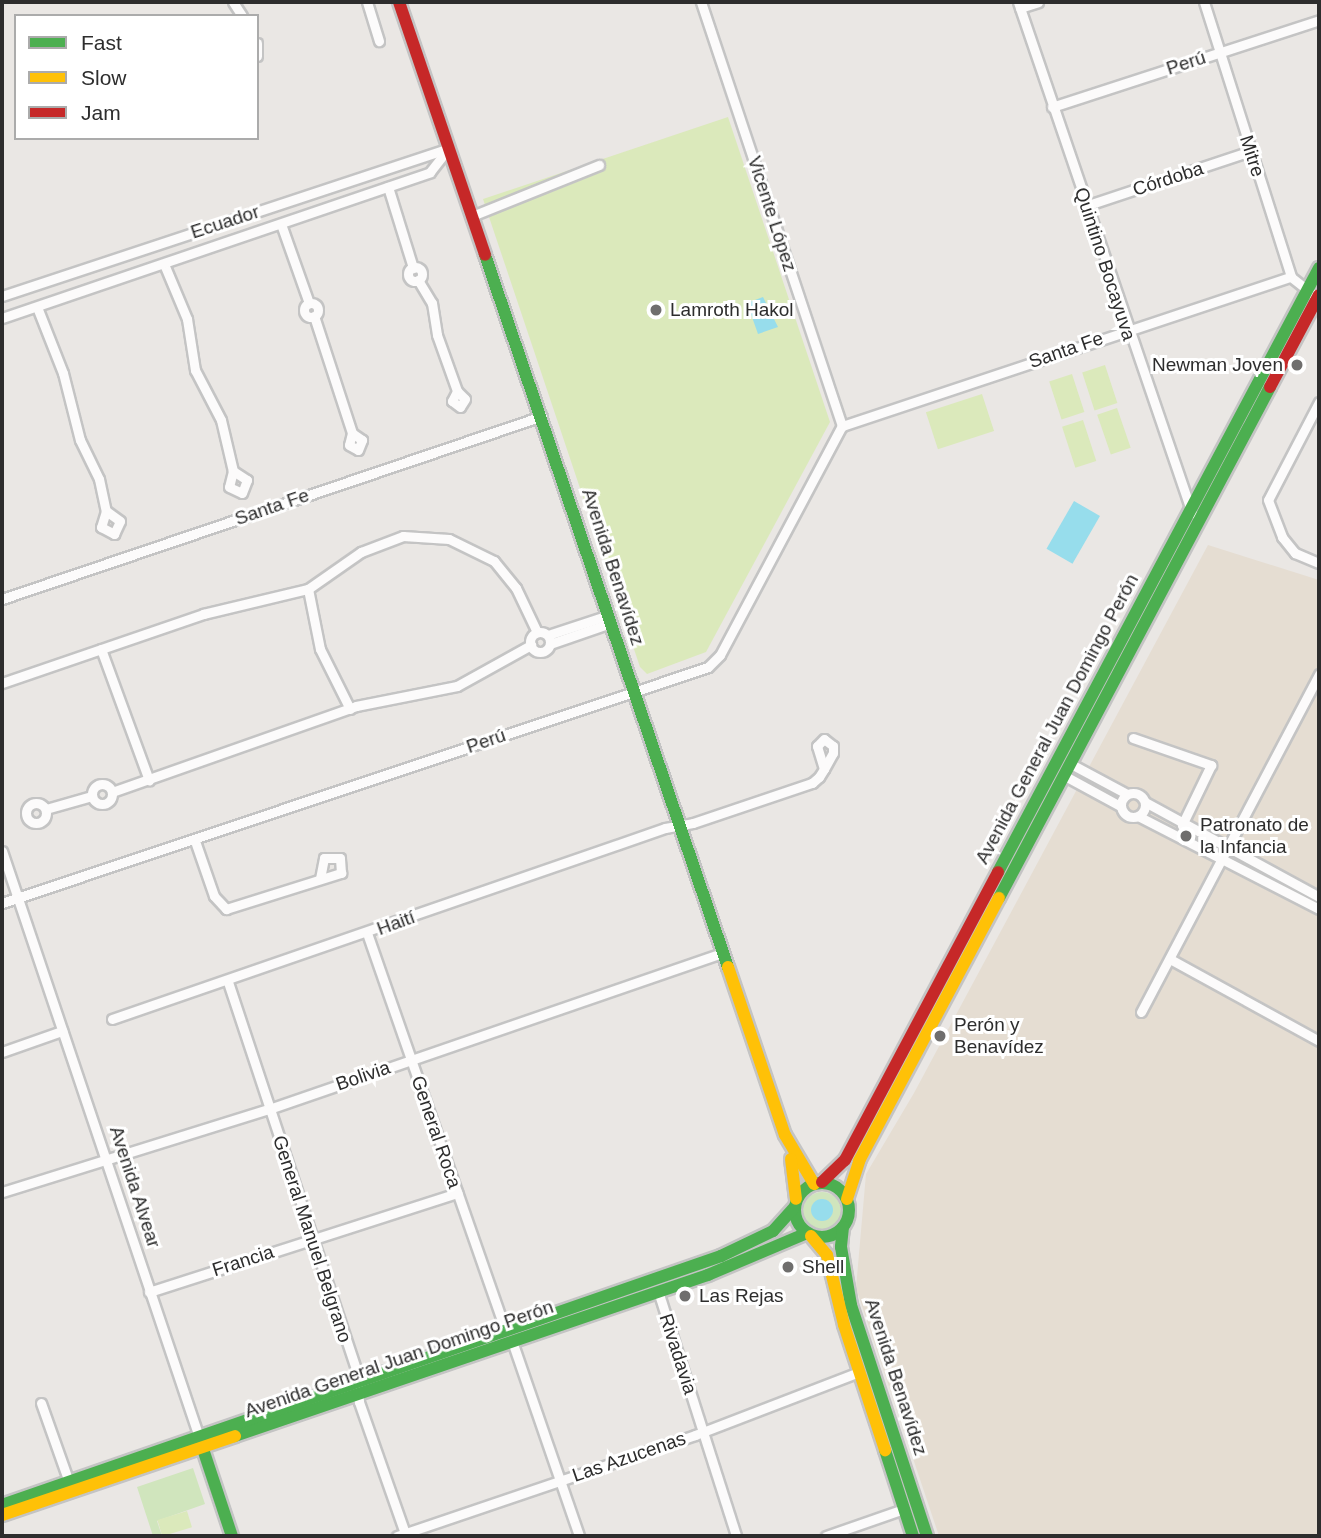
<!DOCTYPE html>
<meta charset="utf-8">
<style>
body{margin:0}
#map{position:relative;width:1321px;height:1538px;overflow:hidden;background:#eae7e4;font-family:Arial,sans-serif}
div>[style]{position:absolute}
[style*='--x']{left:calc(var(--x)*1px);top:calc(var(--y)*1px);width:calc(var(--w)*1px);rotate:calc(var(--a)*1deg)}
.education>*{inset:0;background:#e5ddd2}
.green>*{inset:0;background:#d0e5bd}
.round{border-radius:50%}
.pitch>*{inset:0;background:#dbe9bb;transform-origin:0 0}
.water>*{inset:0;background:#97ddec;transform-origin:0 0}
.roads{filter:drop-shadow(2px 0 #c4c4c4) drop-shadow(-2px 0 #c4c4c4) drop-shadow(0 2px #c4c4c4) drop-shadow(0 -2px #c4c4c4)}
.street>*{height:9px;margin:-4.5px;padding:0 4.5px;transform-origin:4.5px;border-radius:4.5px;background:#fcfbfb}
.street>.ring{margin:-4.5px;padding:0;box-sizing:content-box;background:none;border:9px solid #fcfbfb;border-radius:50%}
.fast>*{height:12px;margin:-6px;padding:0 6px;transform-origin:6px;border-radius:6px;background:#4caf50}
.fast>.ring{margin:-6px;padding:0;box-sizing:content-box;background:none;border:12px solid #4caf50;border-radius:50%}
.slow>*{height:12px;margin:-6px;padding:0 6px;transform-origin:6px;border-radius:6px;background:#ffc107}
.jam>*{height:12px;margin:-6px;padding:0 6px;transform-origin:6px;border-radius:6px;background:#c62828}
.dots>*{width:19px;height:19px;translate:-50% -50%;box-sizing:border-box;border:4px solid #fff;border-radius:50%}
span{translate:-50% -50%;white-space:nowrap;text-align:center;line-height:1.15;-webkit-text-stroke:6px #fff;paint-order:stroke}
.street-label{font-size:19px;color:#2d2d2d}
.poi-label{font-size:19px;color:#2d2d2d}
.left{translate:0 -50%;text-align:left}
.right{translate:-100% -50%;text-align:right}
.frame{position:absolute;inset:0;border:4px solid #2d2d2d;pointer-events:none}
.legend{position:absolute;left:14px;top:14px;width:245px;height:126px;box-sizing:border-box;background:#fff;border:2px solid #ababab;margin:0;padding:9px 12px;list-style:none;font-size:21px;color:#2d2d2d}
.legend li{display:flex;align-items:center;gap:14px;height:35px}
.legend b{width:35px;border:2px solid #ababab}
</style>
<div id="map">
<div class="education">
<i style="clip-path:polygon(1208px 545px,1319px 580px,1319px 1536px,939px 1536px,856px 1288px,866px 1174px,914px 1093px)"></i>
</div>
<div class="green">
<i class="round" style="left:803px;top:1192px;width:38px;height:38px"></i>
<i style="clip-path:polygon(193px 1468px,205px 1504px,157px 1521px,162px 1536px,153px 1536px,137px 1487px)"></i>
</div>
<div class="pitch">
<i style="clip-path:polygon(728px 117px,830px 422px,706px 652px,647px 674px,640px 667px,483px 199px)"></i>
<i style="left:1105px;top:365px;width:40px;height:24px;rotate:72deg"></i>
<i style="left:1072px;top:374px;width:40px;height:24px;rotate:72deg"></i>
<i style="left:982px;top:394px;width:39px;height:59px;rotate:72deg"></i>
<i style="left:1117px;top:408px;width:42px;height:21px;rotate:71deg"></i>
<i style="left:1083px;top:420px;width:43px;height:22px;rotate:72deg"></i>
<i style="left:187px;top:1511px;width:17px;height:31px;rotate:73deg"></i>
</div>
<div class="water">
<i style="clip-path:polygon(763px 297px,778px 327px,758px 334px,747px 303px)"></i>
<i style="left:1074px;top:501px;width:30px;height:55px;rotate:30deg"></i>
<i class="round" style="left:811px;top:1199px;width:22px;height:22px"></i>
</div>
<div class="roads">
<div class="street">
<i style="--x:233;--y:2;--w:17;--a:57"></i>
<i style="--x:367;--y:2;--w:41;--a:72.9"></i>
<i style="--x:701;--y:2;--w:447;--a:71.6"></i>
<i style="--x:1018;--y:2;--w:540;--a:71.2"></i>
<i style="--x:1204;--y:2;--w:288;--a:72.4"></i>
<i style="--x:1291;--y:277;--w:34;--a:38"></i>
<i style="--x:1020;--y:8;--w:19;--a:-18"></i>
<i style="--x:257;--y:43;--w:13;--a:90"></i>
<i style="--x:1052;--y:107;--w:281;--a:-18"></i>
<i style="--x:388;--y:187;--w:85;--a:72.8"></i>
<i style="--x:1085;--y:206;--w:174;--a:-18.4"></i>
<i style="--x:472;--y:216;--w:137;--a:-21.9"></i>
<i style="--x:281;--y:224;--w:84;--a:70.5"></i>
<i style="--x:164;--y:264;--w:60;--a:67.3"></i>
<i style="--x:187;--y:319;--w:52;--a:81.1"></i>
<i style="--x:195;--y:370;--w:56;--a:62.5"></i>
<i style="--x:221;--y:420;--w:52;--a:76.8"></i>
<i style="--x:233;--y:471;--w:16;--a:104"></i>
<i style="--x:229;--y:487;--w:14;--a:25"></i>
<i style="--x:242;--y:493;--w:14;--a:-69"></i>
<i style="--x:247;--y:480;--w:17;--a:-147"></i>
<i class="ring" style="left:408px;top:267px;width:5px;height:5px"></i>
<i style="--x:418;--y:280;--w:27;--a:59"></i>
<i style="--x:432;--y:303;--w:32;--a:81"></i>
<i style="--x:437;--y:335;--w:59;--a:70.3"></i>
<i style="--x:457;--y:391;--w:11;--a:45"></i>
<i style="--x:465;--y:399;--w:9;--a:122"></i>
<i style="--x:460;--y:407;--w:10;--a:-143"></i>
<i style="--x:452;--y:401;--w:11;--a:-63"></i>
<i style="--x:2;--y:296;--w:469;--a:-18.3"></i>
<i class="ring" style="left:304px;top:303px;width:5px;height:5px"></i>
<i style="--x:37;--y:307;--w:71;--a:68.5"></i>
<i style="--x:63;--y:373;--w:69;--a:75.8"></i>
<i style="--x:80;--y:440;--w:43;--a:64"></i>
<i style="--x:99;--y:479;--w:33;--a:78"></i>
<i style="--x:106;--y:511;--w:17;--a:107"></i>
<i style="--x:101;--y:527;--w:15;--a:28"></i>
<i style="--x:114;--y:534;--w:14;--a:-65"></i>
<i style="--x:120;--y:521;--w:17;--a:-144"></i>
<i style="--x:314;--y:316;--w:123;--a:72"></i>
<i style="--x:352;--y:433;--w:12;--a:104"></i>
<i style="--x:349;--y:445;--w:10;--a:29"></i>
<i style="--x:358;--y:450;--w:11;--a:-68"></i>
<i style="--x:362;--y:440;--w:12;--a:-145"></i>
<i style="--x:2;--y:318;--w:452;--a:-18.8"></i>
<i style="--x:430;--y:172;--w:31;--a:-52"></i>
<i style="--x:1319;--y:402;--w:110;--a:117.5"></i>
<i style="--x:1268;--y:500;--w:40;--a:69"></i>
<i style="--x:1282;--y:537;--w:21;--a:51"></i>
<i style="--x:1295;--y:553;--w:26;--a:23"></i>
<i style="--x:842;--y:426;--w:473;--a:-18.4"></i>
<i style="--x:308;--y:589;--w:61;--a:78.7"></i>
<i style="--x:320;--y:649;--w:67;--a:63.4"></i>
<i style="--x:2;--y:599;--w:570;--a:-18.72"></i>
<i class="ring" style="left:530px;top:632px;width:11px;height:11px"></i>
<i style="--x:548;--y:635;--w:64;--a:-18.2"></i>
<i style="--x:550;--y:644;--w:65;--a:-19"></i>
<i style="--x:101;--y:649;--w:140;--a:69.9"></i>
<i style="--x:2;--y:683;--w:213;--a:-18.9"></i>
<i style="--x:203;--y:614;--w:108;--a:-13.4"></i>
<i style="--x:308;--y:589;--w:65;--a:-34.9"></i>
<i style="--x:361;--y:552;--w:45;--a:-20.9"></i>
<i style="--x:403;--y:536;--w:46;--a:3.7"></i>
<i style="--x:449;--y:539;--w:50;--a:26.1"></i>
<i style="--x:494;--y:561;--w:35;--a:51"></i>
<i style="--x:516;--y:588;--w:49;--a:64.5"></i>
<i style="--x:1133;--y:738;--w:83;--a:19.1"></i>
<i style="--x:1211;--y:765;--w:67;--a:115.8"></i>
<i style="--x:1071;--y:764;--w:64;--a:28.2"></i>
<i style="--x:1065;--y:776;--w:63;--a:28.6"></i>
<i class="ring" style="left:92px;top:784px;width:11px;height:11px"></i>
<i style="--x:112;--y:792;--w:259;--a:-19.4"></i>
<i style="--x:356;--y:706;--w:103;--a:-11.2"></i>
<i style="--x:457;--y:686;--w:85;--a:-29"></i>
<i class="ring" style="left:1121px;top:793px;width:15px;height:15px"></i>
<i style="--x:1145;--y:802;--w:198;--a:28.6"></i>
<i class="ring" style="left:26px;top:803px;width:11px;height:11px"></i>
<i style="--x:46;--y:809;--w:48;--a:-15.8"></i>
<i style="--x:1138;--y:816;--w:203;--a:27.2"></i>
<i style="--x:195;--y:841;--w:58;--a:70.9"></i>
<i style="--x:214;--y:896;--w:18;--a:47"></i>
<i style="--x:226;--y:909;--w:121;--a:-17.4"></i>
<i style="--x:341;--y:873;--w:15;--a:-94"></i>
<i style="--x:340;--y:858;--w:16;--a:180"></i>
<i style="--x:324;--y:858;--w:21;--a:101"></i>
<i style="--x:2;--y:851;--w:621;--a:71.42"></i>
<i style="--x:2;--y:903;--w:744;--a:-18.48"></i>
<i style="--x:708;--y:667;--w:17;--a:-45"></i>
<i style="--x:720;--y:655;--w:259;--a:-62"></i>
<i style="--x:367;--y:933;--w:420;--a:70.8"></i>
<i style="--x:1170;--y:959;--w:170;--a:28.8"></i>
<i style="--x:228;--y:982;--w:412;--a:71.7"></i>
<i style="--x:357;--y:1373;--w:29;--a:86"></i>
<i style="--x:359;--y:1402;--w:142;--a:70.7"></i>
<i style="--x:1141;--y:1012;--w:382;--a:-62.2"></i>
<i style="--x:112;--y:1019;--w:585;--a:-19.05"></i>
<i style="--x:665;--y:828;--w:28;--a:-10"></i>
<i style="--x:693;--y:823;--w:126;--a:-18.6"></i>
<i style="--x:812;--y:783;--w:9;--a:-41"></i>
<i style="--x:819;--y:777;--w:9;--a:-58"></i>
<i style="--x:824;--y:769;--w:18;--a:-61"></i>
<i style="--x:833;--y:753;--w:7;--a:-90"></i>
<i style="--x:833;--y:746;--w:11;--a:-142"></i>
<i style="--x:824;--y:739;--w:10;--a:135"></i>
<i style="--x:817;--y:746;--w:24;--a:73"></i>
<i style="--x:2;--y:1052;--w:64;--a:-19.3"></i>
<i style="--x:2;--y:1192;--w:280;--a:-17.3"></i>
<i style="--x:269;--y:1109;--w:480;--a:-19"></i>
<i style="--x:658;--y:1291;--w:257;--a:72.3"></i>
<i style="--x:149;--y:1292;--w:324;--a:-17.8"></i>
<i style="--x:512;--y:1341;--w:206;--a:71"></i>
<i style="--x:41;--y:1403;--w:84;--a:70.5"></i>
<i style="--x:397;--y:1536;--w:315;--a:-18.7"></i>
<i style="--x:695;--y:1435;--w:176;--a:-21"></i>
<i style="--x:826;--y:1536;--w:83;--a:-19.1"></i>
</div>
<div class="fast">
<i style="--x:485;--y:255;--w:752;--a:71.16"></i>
<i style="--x:998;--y:872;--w:684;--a:-62.01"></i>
<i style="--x:999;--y:898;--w:578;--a:-62.06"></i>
<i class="ring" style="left:795px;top:1183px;width:42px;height:42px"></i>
<i style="--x:843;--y:1227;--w:20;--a:96"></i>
<i style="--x:841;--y:1247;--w:59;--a:80.2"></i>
<i style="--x:851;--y:1305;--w:243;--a:71.8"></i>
<i style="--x:235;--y:1436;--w:500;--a:-18.8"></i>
<i style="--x:708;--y:1275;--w:108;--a:-23"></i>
<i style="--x:202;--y:1446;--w:95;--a:71.6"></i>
<i style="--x:885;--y:1450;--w:90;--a:72"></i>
<i style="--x:2;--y:1505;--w:761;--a:-19.1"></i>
<i style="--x:721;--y:1256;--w:58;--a:-25.7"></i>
<i style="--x:773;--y:1231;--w:31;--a:-48"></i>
</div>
<div class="slow">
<i style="--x:728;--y:967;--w:177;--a:71.3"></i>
<i style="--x:785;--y:1135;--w:57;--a:59.4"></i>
<i style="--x:791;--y:1159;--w:40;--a:82.9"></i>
<i style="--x:847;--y:1199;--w:40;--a:-72"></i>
<i style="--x:859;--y:1161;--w:298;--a:-62"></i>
<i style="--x:811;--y:1236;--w:25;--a:50"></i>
<i style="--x:827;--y:1255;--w:72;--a:76.3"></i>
<i style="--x:844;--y:1325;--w:132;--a:71.8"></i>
<i style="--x:2;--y:1515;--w:246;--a:-18.7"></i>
</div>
<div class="jam">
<i style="--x:399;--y:2;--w:267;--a:71.2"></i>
<i style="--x:1270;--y:387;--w:104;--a:-62"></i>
<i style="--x:822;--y:1182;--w:32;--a:-44"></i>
<i style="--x:845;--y:1160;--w:326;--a:-62"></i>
</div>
</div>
<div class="dots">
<i style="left:656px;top:310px;background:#6f6e6d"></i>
<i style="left:1297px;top:365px;background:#6f6e6d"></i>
<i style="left:1186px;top:836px;background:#6f6e6d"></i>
<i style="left:940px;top:1036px;background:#6f6e6d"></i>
<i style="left:788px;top:1267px;background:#6f6e6d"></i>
<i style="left:685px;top:1296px;background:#6f6e6d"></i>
</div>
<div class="street-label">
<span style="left:1186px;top:63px;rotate:-18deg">Perú</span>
<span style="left:1252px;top:156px;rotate:72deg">Mitre</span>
<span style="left:1168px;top:179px;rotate:-18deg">Córdoba</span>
<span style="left:772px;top:214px;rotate:72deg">Vicente López</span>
<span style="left:225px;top:222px;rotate:-18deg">Ecuador</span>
<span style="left:1105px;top:264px;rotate:72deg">Quintino Bocayuva</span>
<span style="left:1066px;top:350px;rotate:-19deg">Santa Fe</span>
<span style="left:272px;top:507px;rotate:-19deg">Santa Fe</span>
<span style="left:613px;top:567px;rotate:72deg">Avenida Benavídez</span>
<span style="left:1057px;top:719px;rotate:-62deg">Avenida General Juan Domingo Perón</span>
<span style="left:486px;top:741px;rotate:-19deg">Perú</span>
<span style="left:396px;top:923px;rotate:-20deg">Haití</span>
<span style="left:363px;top:1076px;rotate:-19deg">Bolivia</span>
<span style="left:436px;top:1132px;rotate:71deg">General Roca</span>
<span style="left:135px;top:1187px;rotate:72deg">Avenida Alvear</span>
<span style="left:312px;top:1239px;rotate:72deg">General Manuel Belgrano</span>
<span style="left:243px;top:1261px;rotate:-18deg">Francia</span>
<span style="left:678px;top:1354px;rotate:72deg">Rivadavia</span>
<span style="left:399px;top:1359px;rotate:-19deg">Avenida General Juan Domingo Perón</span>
<span style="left:896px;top:1377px;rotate:72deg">Avenida Benavídez</span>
<span style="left:629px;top:1457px;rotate:-19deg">Las Azucenas</span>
</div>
<div class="poi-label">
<span class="left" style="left:670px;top:310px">Lamroth Hakol</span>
<span class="right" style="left:1283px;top:365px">Newman Joven</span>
<span class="left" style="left:1200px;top:836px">Patronato de<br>la Infancia</span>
<span class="left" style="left:954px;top:1036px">Perón y<br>Benavídez</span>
<span class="left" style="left:802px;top:1267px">Shell</span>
<span class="left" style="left:699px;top:1296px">Las Rejas</span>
</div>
<div class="frame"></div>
<ul class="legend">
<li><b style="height:9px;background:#4caf50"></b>Fast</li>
<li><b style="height:9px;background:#ffc107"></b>Slow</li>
<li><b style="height:9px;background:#c62828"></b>Jam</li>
</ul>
</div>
